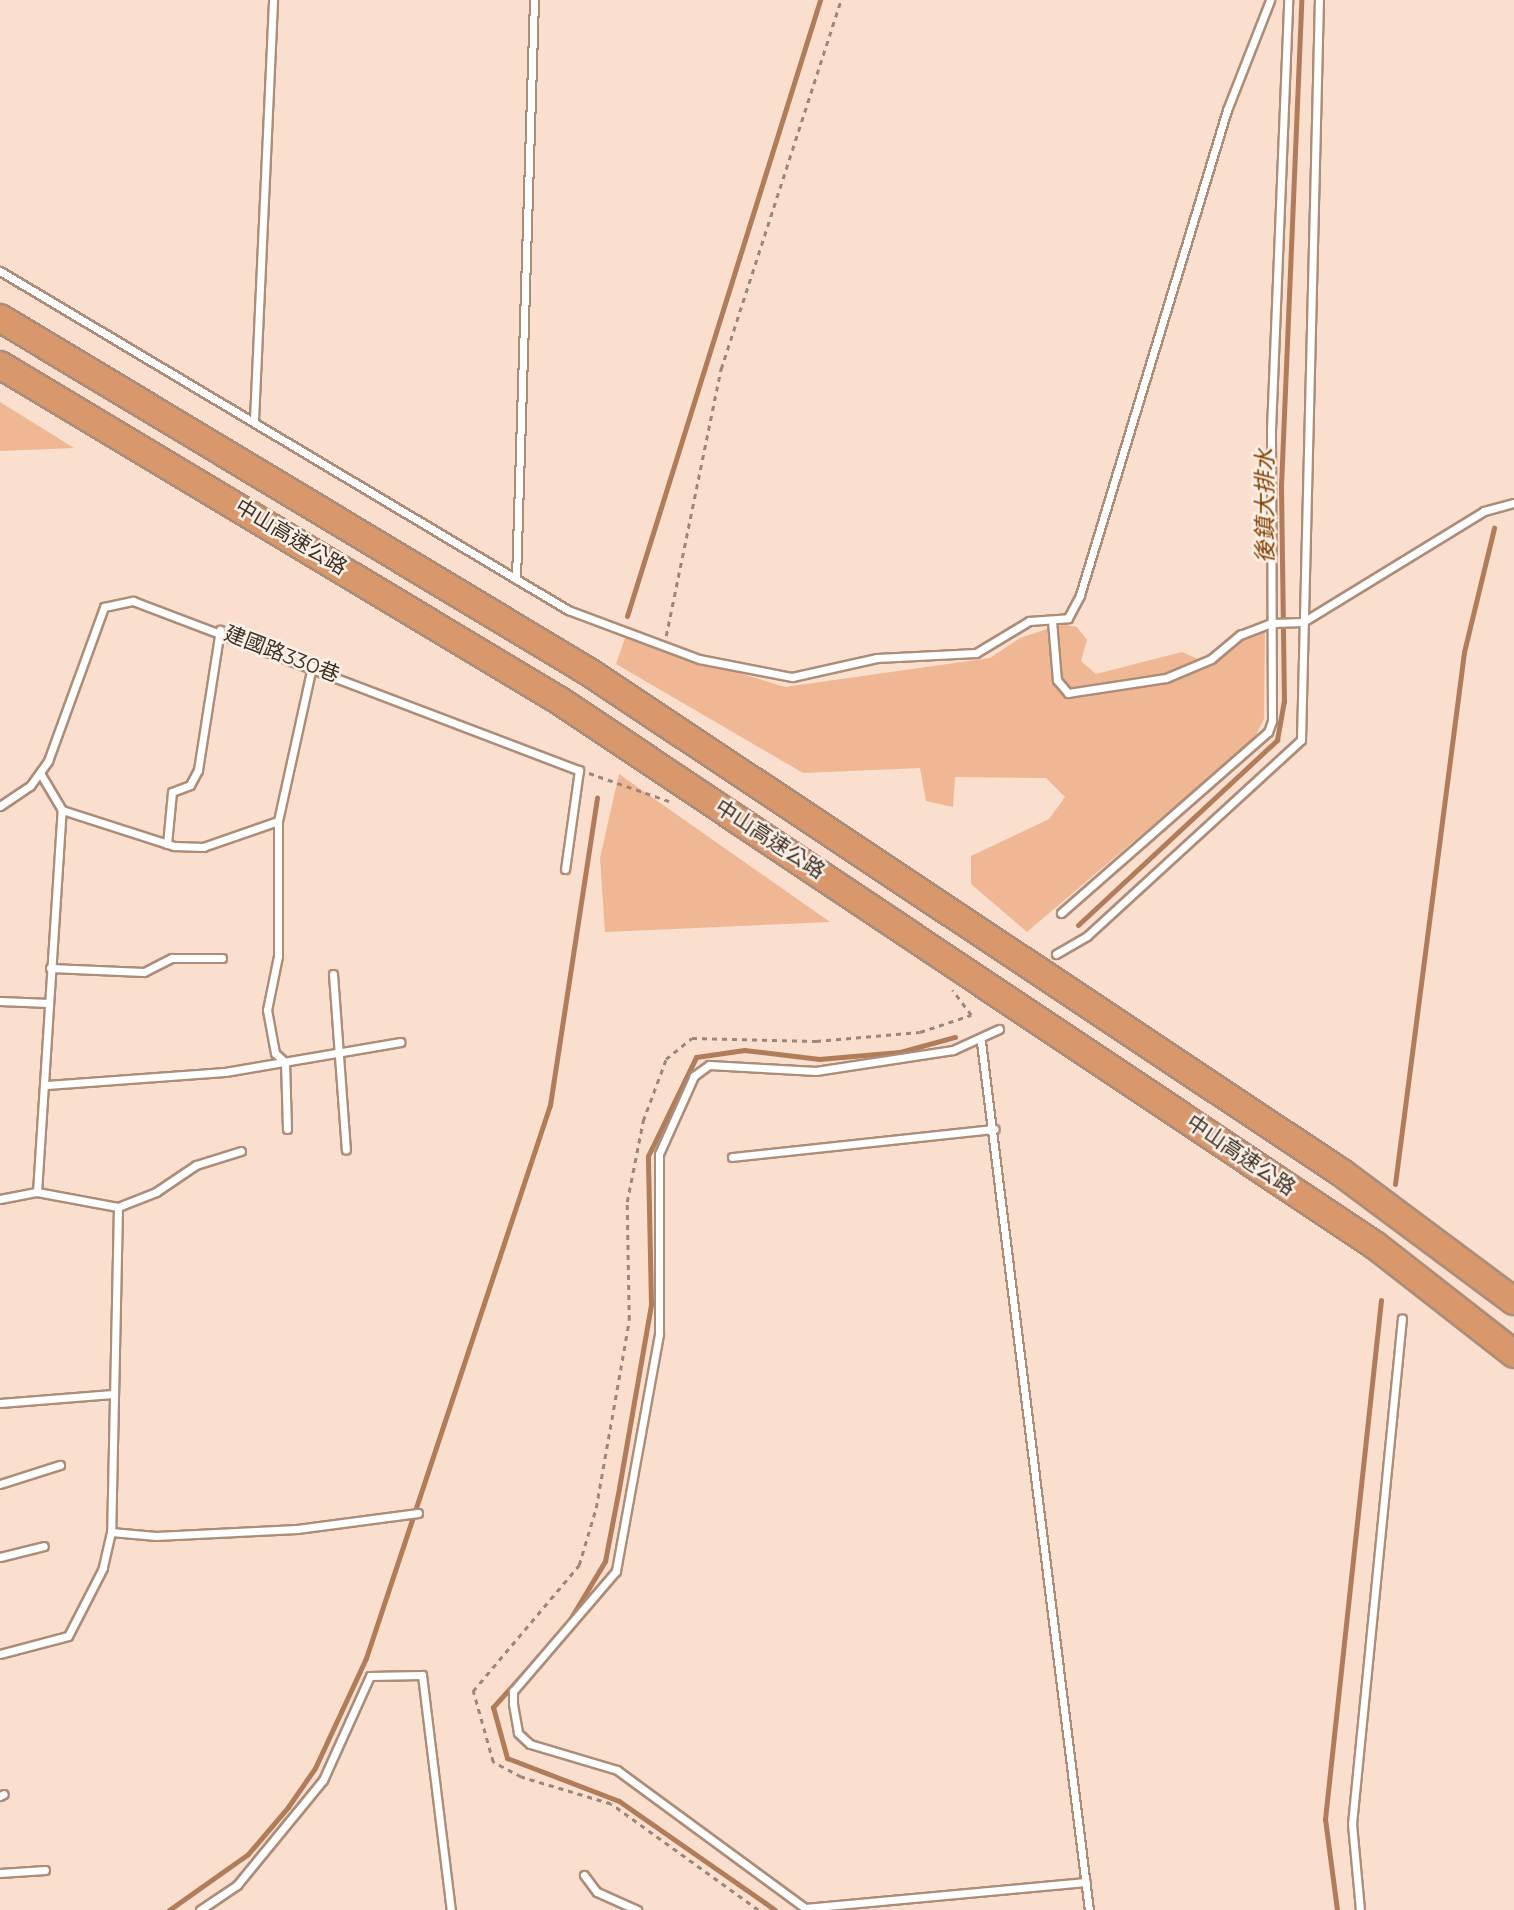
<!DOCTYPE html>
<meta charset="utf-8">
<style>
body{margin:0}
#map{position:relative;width:1514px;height:1910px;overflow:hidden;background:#fbdfce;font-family:Montserrat,"Noto Sans TC",sans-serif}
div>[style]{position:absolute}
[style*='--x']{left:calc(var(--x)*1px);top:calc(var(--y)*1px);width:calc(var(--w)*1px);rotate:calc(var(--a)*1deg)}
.green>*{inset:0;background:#efb794}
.stream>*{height:5px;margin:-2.5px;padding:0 2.5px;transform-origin:2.5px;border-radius:2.5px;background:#b07c5a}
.path>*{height:2.5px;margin-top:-1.25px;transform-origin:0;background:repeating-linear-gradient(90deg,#9b877a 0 5px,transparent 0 10px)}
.roads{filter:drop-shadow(2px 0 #ac8d79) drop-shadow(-2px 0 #ac8d79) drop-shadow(0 2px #ac8d79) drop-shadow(0 -2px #ac8d79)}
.service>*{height:7px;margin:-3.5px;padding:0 3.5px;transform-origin:3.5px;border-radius:3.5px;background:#fff}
.motorway>*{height:26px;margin:-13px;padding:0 13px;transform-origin:13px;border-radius:13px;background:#d9976c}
span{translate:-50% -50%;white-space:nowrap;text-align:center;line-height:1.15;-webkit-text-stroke:5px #fdf0e7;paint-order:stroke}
.street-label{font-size:21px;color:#3d3027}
.water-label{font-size:23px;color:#813f00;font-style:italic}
</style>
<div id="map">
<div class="green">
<i style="clip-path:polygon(0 402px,74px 448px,0 451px)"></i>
<i style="clip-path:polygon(1062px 624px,1077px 627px,1087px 640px,1081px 661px,1096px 674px,1182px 652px,1202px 661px,1254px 629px,1265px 631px,1264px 719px,1254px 739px,1027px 932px,971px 884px,971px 856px,1049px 819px,1065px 797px,1046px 778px,955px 777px,953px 807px,926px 801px,920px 768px,803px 773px,616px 664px,625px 638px,785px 687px,990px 658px,1020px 638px)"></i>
<i style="clip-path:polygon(619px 774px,830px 922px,605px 932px,600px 858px)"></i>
</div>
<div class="stream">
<i style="--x:627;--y:616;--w:646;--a:-72.6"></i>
<i style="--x:1078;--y:925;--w:272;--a:-42.9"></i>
<i style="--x:1277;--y:740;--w:39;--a:-80"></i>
<i style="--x:1284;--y:702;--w:216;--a:-90.8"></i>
<i style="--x:1281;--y:486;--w:486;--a:-87.6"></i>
<i style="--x:1395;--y:1184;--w:536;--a:-82.61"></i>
<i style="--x:1464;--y:652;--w:128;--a:-76.4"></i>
<i style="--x:566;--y:1626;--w:76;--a:-59"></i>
<i style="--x:605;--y:1561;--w:74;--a:-79.1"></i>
<i style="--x:619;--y:1488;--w:187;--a:-80.1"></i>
<i style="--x:651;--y:1304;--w:148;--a:-91.2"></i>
<i style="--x:648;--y:1156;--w:110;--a:-64.1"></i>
<i style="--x:696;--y:1057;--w:49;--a:-8.3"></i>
<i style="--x:744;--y:1050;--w:76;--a:6.8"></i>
<i style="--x:819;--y:1059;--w:81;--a:-4.9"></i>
<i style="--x:900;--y:1052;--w:57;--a:-15.3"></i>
<i style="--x:555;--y:1638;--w:93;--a:131.9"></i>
<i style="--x:493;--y:1707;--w:53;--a:74.6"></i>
<i style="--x:507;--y:1758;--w:120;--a:21"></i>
<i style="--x:619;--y:1801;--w:190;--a:34.9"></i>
<i style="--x:169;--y:1910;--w:97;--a:-35.3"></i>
<i style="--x:248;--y:1854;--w:62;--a:-49.6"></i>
<i style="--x:288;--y:1807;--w:47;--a:-55.3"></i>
<i style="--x:315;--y:1768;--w:121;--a:-65.1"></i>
<i style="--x:366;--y:1658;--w:583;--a:-71.6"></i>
<i style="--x:550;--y:1105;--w:311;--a:-81.3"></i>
<i style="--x:1337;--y:1910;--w:92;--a:-97.5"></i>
<i style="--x:1325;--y:1819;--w:522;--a:-83.84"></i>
</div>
<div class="path">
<i style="--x:666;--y:636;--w:273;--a:-78.4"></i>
<i style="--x:721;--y:369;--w:388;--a:-72"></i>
<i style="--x:589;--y:773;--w:85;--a:19.3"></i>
<i style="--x:758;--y:1910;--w:181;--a:-144.2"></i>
<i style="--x:611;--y:1804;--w:94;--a:-163.3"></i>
<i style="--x:521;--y:1777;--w:32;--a:-152"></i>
<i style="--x:493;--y:1762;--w:74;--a:-105.7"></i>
<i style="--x:473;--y:1691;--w:165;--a:-49.9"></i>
<i style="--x:579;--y:1565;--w:59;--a:-73.4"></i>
<i style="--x:596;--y:1508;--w:191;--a:-80"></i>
<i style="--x:629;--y:1320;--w:118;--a:-91"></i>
<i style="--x:627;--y:1202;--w:83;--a:-78.8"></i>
<i style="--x:643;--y:1121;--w:66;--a:-69.6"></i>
<i style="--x:666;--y:1059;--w:33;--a:-39"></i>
<i style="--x:692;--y:1038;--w:124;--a:1.4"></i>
<i style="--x:816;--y:1041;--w:104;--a:-4.9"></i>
<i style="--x:920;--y:1032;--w:54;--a:-18.4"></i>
<i style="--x:971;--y:1015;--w:31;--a:-127"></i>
</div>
<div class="roads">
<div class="service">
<i style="--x:0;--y:271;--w:661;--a:30.83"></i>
<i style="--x:568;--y:610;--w:140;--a:20.5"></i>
<i style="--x:699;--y:659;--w:95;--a:11"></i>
<i style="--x:792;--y:677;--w:87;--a:-12.6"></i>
<i style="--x:877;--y:658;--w:99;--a:-2.9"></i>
<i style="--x:976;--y:653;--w:62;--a:-31.1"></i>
<i style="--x:1029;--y:621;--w:39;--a:-4"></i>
<i style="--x:1068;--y:618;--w:26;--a:-62"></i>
<i style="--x:1080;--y:595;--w:507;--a:-73.14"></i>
<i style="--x:1227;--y:110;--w:118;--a:-68.6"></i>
<i style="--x:254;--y:420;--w:420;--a:-87.4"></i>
<i style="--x:516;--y:579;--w:579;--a:-88.22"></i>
<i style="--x:1052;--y:621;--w:59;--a:85.2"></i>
<i style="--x:1057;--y:680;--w:17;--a:50"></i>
<i style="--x:1068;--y:693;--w:99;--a:-8.7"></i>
<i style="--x:1166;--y:678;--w:49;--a:-22.9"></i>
<i style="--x:1211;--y:659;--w:38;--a:-40"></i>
<i style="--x:1240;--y:635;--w:34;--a:-21"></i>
<i style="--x:1272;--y:623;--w:31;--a:-2"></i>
<i style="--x:1303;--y:622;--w:212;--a:-31.5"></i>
<i style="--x:1484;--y:511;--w:31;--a:-15"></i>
<i style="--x:0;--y:806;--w:36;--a:-34"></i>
<i style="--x:30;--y:786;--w:31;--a:-54"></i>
<i style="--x:48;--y:761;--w:164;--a:-70"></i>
<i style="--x:104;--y:607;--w:30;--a:-12"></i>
<i style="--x:133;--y:601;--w:477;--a:20.8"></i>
<i style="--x:579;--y:770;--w:100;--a:98"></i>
<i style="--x:62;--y:810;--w:118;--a:17.8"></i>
<i style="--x:174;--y:846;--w:29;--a:2"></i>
<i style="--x:203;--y:847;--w:79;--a:-19.1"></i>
<i style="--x:167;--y:844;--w:52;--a:-84.5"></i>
<i style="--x:172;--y:792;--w:19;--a:-21"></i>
<i style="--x:190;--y:785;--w:17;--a:-62"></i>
<i style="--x:198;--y:770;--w:142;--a:-81.1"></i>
<i style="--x:1061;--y:913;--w:275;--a:-41.2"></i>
<i style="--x:1268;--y:732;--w:12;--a:-70"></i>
<i style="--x:1272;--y:721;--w:291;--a:-90.2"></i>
<i style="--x:1271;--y:430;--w:430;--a:-87.7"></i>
<i style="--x:1056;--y:954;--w:36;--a:-30"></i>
<i style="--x:1087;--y:936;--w:290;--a:-42.5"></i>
<i style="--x:1301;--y:740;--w:740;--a:-88.61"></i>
<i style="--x:50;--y:968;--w:94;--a:2.4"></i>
<i style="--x:144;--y:972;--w:31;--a:-27"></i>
<i style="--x:172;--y:958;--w:50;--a:0"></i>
<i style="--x:333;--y:974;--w:176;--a:85.8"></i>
<i style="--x:0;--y:1001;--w:49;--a:2.3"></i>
<i style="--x:999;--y:1029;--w:51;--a:155.5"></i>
<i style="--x:953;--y:1050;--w:139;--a:171.3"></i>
<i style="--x:816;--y:1071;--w:107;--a:-176.8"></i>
<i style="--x:709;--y:1065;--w:19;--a:144"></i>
<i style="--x:694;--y:1076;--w:85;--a:114.2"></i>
<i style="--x:659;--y:1154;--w:180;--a:90"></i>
<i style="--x:659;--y:1334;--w:241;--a:100.3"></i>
<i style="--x:616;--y:1571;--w:158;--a:130.6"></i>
<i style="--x:513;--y:1691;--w:13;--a:90"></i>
<i style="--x:513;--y:1704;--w:29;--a:80"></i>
<i style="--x:518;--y:1733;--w:16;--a:43"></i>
<i style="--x:530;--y:1744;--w:91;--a:16.6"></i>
<i style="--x:617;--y:1770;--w:233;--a:36.3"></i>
<i style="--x:805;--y:1908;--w:282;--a:-5.3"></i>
<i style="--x:981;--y:1042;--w:875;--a:82.91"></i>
<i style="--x:47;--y:1085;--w:178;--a:-4.2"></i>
<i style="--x:225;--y:1072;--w:178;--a:-9.7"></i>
<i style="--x:287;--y:1129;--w:67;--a:-91.7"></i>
<i style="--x:285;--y:1062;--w:13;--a:-138"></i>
<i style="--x:275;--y:1053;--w:44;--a:-100.5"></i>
<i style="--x:267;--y:1010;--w:55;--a:-78.5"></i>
<i style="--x:278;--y:956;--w:135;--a:-90"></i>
<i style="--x:278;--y:821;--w:159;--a:-77.6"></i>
<i style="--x:732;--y:1157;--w:264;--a:-6.1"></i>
<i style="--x:37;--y:1192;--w:383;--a:-86.3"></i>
<i style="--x:62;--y:810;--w:43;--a:-120.7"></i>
<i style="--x:0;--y:1199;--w:38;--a:-11"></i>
<i style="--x:37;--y:1192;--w:82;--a:10.5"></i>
<i style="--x:118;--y:1207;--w:325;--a:91.2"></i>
<i style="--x:111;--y:1532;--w:37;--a:103"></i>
<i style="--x:103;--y:1568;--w:76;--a:117.2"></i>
<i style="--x:68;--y:1636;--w:70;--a:165.2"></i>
<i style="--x:118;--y:1207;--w:41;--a:-21.5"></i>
<i style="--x:156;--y:1192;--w:48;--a:-34"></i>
<i style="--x:196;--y:1165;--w:47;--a:-17.3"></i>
<i style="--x:0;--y:1403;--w:113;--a:-4.6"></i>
<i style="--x:0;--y:1484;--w:63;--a:-17.6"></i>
<i style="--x:111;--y:1532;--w:45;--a:5.1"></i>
<i style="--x:156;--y:1536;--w:141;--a:-2.8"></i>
<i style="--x:297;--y:1529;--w:122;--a:-7.5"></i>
<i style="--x:0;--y:1557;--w:45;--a:-14"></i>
<i style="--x:0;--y:1796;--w:4;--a:-27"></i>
<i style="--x:0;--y:1873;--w:45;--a:-3.8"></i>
<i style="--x:584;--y:1875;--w:21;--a:53"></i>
<i style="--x:597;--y:1892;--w:44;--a:24.2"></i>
<i style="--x:200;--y:1910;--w:45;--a:-34"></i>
<i style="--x:237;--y:1885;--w:136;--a:-50.7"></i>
<i style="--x:323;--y:1780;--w:114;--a:-65.7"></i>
<i style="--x:370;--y:1676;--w:52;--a:-1.1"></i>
<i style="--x:422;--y:1675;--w:237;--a:83"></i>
<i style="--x:1360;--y:1910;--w:86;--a:-95.3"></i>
<i style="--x:1352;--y:1824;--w:508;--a:-84.36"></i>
</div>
<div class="motorway">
<i style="--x:0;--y:318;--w:687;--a:31.01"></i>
<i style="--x:589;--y:672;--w:904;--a:33.64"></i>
<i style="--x:1342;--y:1173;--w:214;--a:36.7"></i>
<i style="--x:0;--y:365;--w:653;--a:30.96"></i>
<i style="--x:560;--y:701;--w:981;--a:33.74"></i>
<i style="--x:1376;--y:1246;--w:175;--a:38"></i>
</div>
</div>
<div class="street-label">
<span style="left:291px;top:537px;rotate:31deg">中山高速公路</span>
<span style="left:282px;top:654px;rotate:21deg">建國路330巷</span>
<span style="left:770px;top:839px;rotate:33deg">中山高速公路</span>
<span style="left:1241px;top:1155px;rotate:34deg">中山高速公路</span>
</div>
<div class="water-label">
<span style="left:1265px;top:506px;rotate:-90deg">後鎮大排水</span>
</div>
</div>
